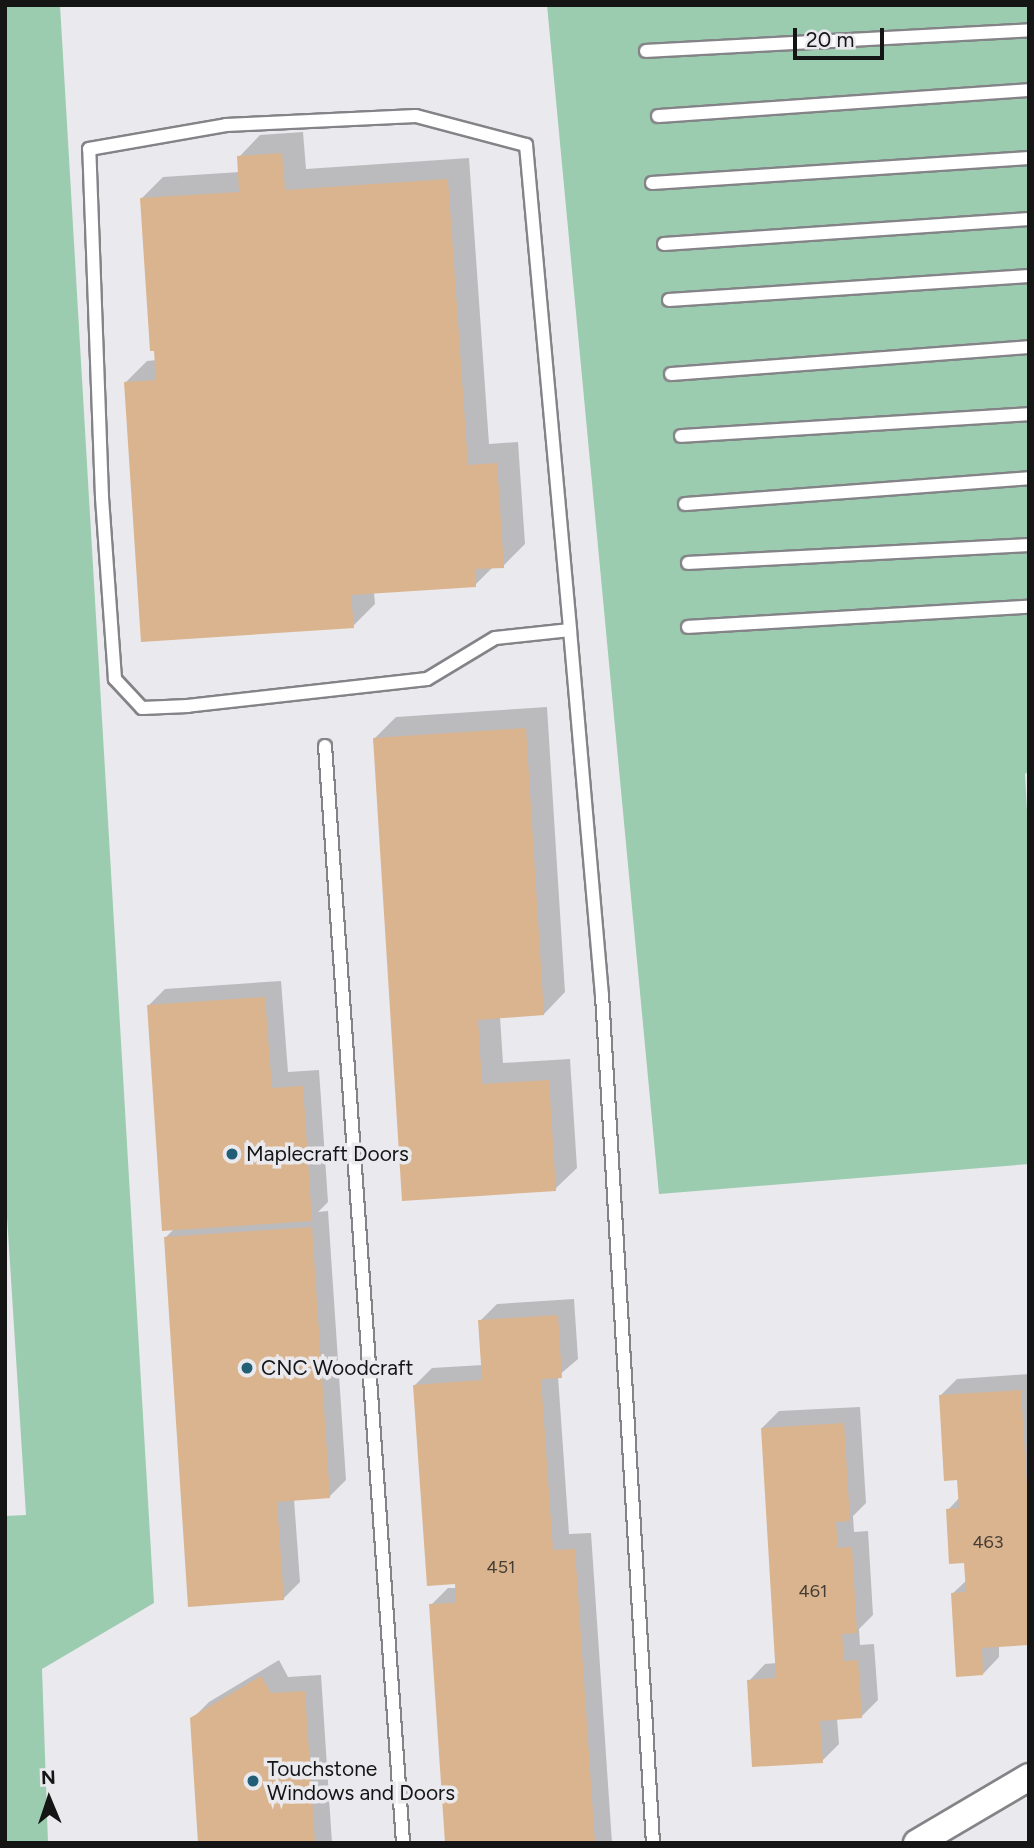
<!DOCTYPE html>
<style>
body{margin:0}
#map{position:relative;width:1034px;height:1848px;overflow:hidden;background:#eae9ed;font-family:Figtree,sans-serif}
div>[style]{position:absolute}
[style*='--x']{left:calc(var(--x)*1px);top:calc(var(--y)*1px);width:calc(var(--w)*1px);rotate:calc(var(--a)*1deg)}
.green>*{inset:0;background:#9bccaf}
.shadow>*{inset:0;background:#0003}
.building>*{inset:0;background:#dab48e}
.roads{filter:drop-shadow(2px 0 #848387) drop-shadow(-2px 0 #848387) drop-shadow(0 2px #848387) drop-shadow(0 -2px #848387)}
.service>*{height:12px;margin:-6px;padding:0 6px;transform-origin:6px;border-radius:6px;background:#fff}
.minor>*{height:26px;margin:-13px;padding:0 13px;transform-origin:13px;border-radius:13px;background:#fff}
.dots>*{width:19px;height:19px;translate:-50% -50%;box-sizing:border-box;border:4px solid #eae9ed;border-radius:50%}
span{translate:-50% -50%;white-space:nowrap;text-align:center;line-height:1.15;-webkit-text-stroke:7px #eae9ed;paint-order:stroke}
.number-label{font-size:18px;color:#463d34}
.number-label span{-webkit-text-stroke-width:0}
.poi-label{font-size:21px;color:#151516}
.left{translate:0 -50%;text-align:left}
.frame{position:absolute;inset:0;border:7px solid #151516;pointer-events:none}
.north{position:absolute;left:14px;top:1764px;width:70px;height:70px;-webkit-text-stroke:5px #eae9ed;paint-order:stroke;rotate:358deg;font-size:19px;font-weight:700;line-height:28px;text-align:center;color:#151516}
.north::after{content:'';display:block;margin:auto;width:24px;height:32px;background:#151516;clip-path:polygon(50% 0,100% 100%,50% 72%,0 100%)}
.scale{position:absolute;left:793px;top:28px;width:91px;height:32px;box-sizing:border-box;border:4px solid #151516;border-top:0;padding-left:9px;font-size:21px;line-height:24px;white-space:nowrap;color:#151516;-webkit-text-stroke:5px #eae9ed;paint-order:stroke}
</style>
<div id="map">
<div class="green">
<i style="clip-path:polygon(5px 5px,60px 5px,154px 1603px,42px 1669px,48px 1843px,5px 1843px,5px 1516px,26px 1515px,5px 1185px)"></i>
<i style="clip-path:polygon(547px 5px,1029px 5px,1029px 771px,1025px 774px,1029px 848px,1029px 1164px,659px 1194px)"></i>
</div>
<div class="shadow">
<i style="clip-path:polygon(303px 132px,306px 169px,469px 158px,489px 444px,518px 442px,525px 544px,503px 566px,494px 566px,475px 585px,374px 592px,375px 604px,353px 626px,125px 383px,147px 361px,157px 360px,141px 199px,163px 177px,240px 172px,239px 157px,260px 135px)"></i>
<i style="clip-path:polygon(547px 707px,565px 992px,544px 1014px,500px 1017px,503px 1063px,570px 1059px,577px 1168px,555px 1189px,404px 1199px,375px 738px,396px 717px)"></i>
<i style="clip-path:polygon(281px 981px,288px 1072px,319px 1070px,328px 1202px,318px 1212px,328px 1211px,346px 1480px,329px 1497px,294px 1499px,300px 1582px,283px 1599px,165px 1238px,175px 1228px,148px 1006px,165px 989px)"></i>
<i style="clip-path:polygon(574px 1299px,578px 1359px,558px 1376px,569px 1534px,591px 1533px,612px 1843px,446px 1843px,431px 1605px,448px 1588px,457px 1588px,415px 1385px,432px 1368px,483px 1365px,480px 1321px,497px 1304px)"></i>
<i style="clip-path:polygon(1029px 1374px,1029px 1643px,999px 1645px,999px 1657px,983px 1674px,952px 1594px,967px 1580px,966px 1561px,948px 1510px,960px 1497px,959px 1479px,941px 1395px,957px 1379px)"></i>
<i style="clip-path:polygon(860px 1407px,866px 1503px,853px 1516px,854px 1532px,868px 1531px,873px 1615px,859px 1629px,860px 1645px,874px 1644px,878px 1700px,861px 1717px,837px 1718px,839px 1744px,822px 1761px,749px 1681px,765px 1664px,777px 1663px,762px 1428px,779px 1411px)"></i>
<i style="clip-path:polygon(279px 1660px,288px 1677px,321px 1675px,332px 1843px,200px 1843px,192px 1719px,209px 1702px)"></i>
</div>
<div class="building">
<i style="clip-path:polygon(282px 153px,285px 190px,448px 179px,468px 465px,497px 463px,504px 568px,475px 569px,476px 587px,351px 595px,354px 628px,141px 642px,124px 382px,156px 380px,154px 351px,150px 351px,140px 198px,239px 192px,237px 156px)"></i>
<i style="clip-path:polygon(526px 728px,544px 1015px,478px 1020px,482px 1084px,549px 1080px,556px 1191px,402px 1201px,373px 738px)"></i>
<i style="clip-path:polygon(265px 997px,272px 1088px,303px 1086px,312px 1221px,162px 1231px,147px 1005px)"></i>
<i style="clip-path:polygon(312px 1227px,330px 1498px,277px 1502px,284px 1600px,188px 1607px,164px 1237px)"></i>
<i style="clip-path:polygon(558px 1315px,562px 1378px,541px 1379px,553px 1550px,575px 1549px,595px 1843px,445px 1843px,429px 1604px,456px 1603px,455px 1584px,427px 1586px,413px 1385px,482px 1380px,478px 1320px)"></i>
<i style="clip-path:polygon(1021px 1390px,1029px 1520px,1029px 1645px,982px 1648px,983px 1675px,956px 1677px,951px 1593px,966px 1592px,964px 1563px,949px 1564px,946px 1509px,959px 1508px,957px 1480px,944px 1481px,939px 1395px)"></i>
<i style="clip-path:polygon(844px 1423px,850px 1521px,836px 1522px,838px 1548px,852px 1547px,857px 1633px,842px 1634px,844px 1661px,858px 1660px,862px 1718px,820px 1721px,823px 1763px,752px 1767px,747px 1680px,776px 1678px,761px 1428px)"></i>
<i style="clip-path:polygon(261px 1676px,271px 1693px,305px 1691px,315px 1843px,198px 1843px,190px 1718px)"></i>
</div>
<div class="roads">
<div class="service">
<i style="--x:646;--y:51;--w:384;--a:-3.1"></i>
<i style="--x:658;--y:116;--w:372;--a:-4"></i>
<i style="--x:652;--y:183;--w:378;--a:-3.8"></i>
<i style="--x:664;--y:244;--w:366;--a:-3.9"></i>
<i style="--x:669;--y:300;--w:361;--a:-3.8"></i>
<i style="--x:671;--y:374;--w:359;--a:-4.3"></i>
<i style="--x:681;--y:436;--w:349;--a:-3.6"></i>
<i style="--x:685;--y:504;--w:345;--a:-4.3"></i>
<i style="--x:688;--y:563;--w:341;--a:-3"></i>
<i style="--x:688;--y:627;--w:342;--a:-3.4"></i>
<i style="--x:570;--y:630;--w:75;--a:173.9"></i>
<i style="--x:495;--y:638;--w:79;--a:148.9"></i>
<i style="--x:427;--y:679;--w:241;--a:173.6"></i>
<i style="--x:188;--y:706;--w:46;--a:177.5"></i>
<i style="--x:142;--y:708;--w:40;--a:-133"></i>
<i style="--x:115;--y:679;--w:182;--a:-94.1"></i>
<i style="--x:102;--y:497;--w:348;--a:-92.1"></i>
<i style="--x:89;--y:149;--w:139;--a:-9.9"></i>
<i style="--x:226;--y:125;--w:190;--a:-2.7"></i>
<i style="--x:416;--y:116;--w:114;--a:14.8"></i>
<i style="--x:526;--y:145;--w:487;--a:84.8"></i>
<i style="--x:570;--y:630;--w:366;--a:85"></i>
<i style="--x:602;--y:995;--w:850;--a:86.56"></i>
<i style="--x:325;--y:746;--w:1100;--a:85.93"></i>
</div>
<div class="minor">
<i style="--x:917;--y:1843;--w:130;--a:-30.5"></i>
</div>
</div>
<div class="dots">
<i style="left:232px;top:1154px;background:#225f76"></i>
<i style="left:247px;top:1368px;background:#225f76"></i>
<i style="left:253px;top:1781px;background:#225f76"></i>
</div>
<div class="number-label">
<span style="left:988px;top:1542px">463</span>
<span style="left:501px;top:1567px">451</span>
<span style="left:813px;top:1591px">461</span>
</div>
<div class="poi-label">
<span class="left" style="left:246px;top:1154px">Maplecraft Doors</span>
<span class="left" style="left:261px;top:1368px">CNC Woodcraft</span>
<span class="left" style="left:267px;top:1781px">Touchstone<br>Windows and Doors</span>
</div>
<div class="frame"></div>
<div class="north">N</div>
<div class="scale">20 m</div>
</div>
